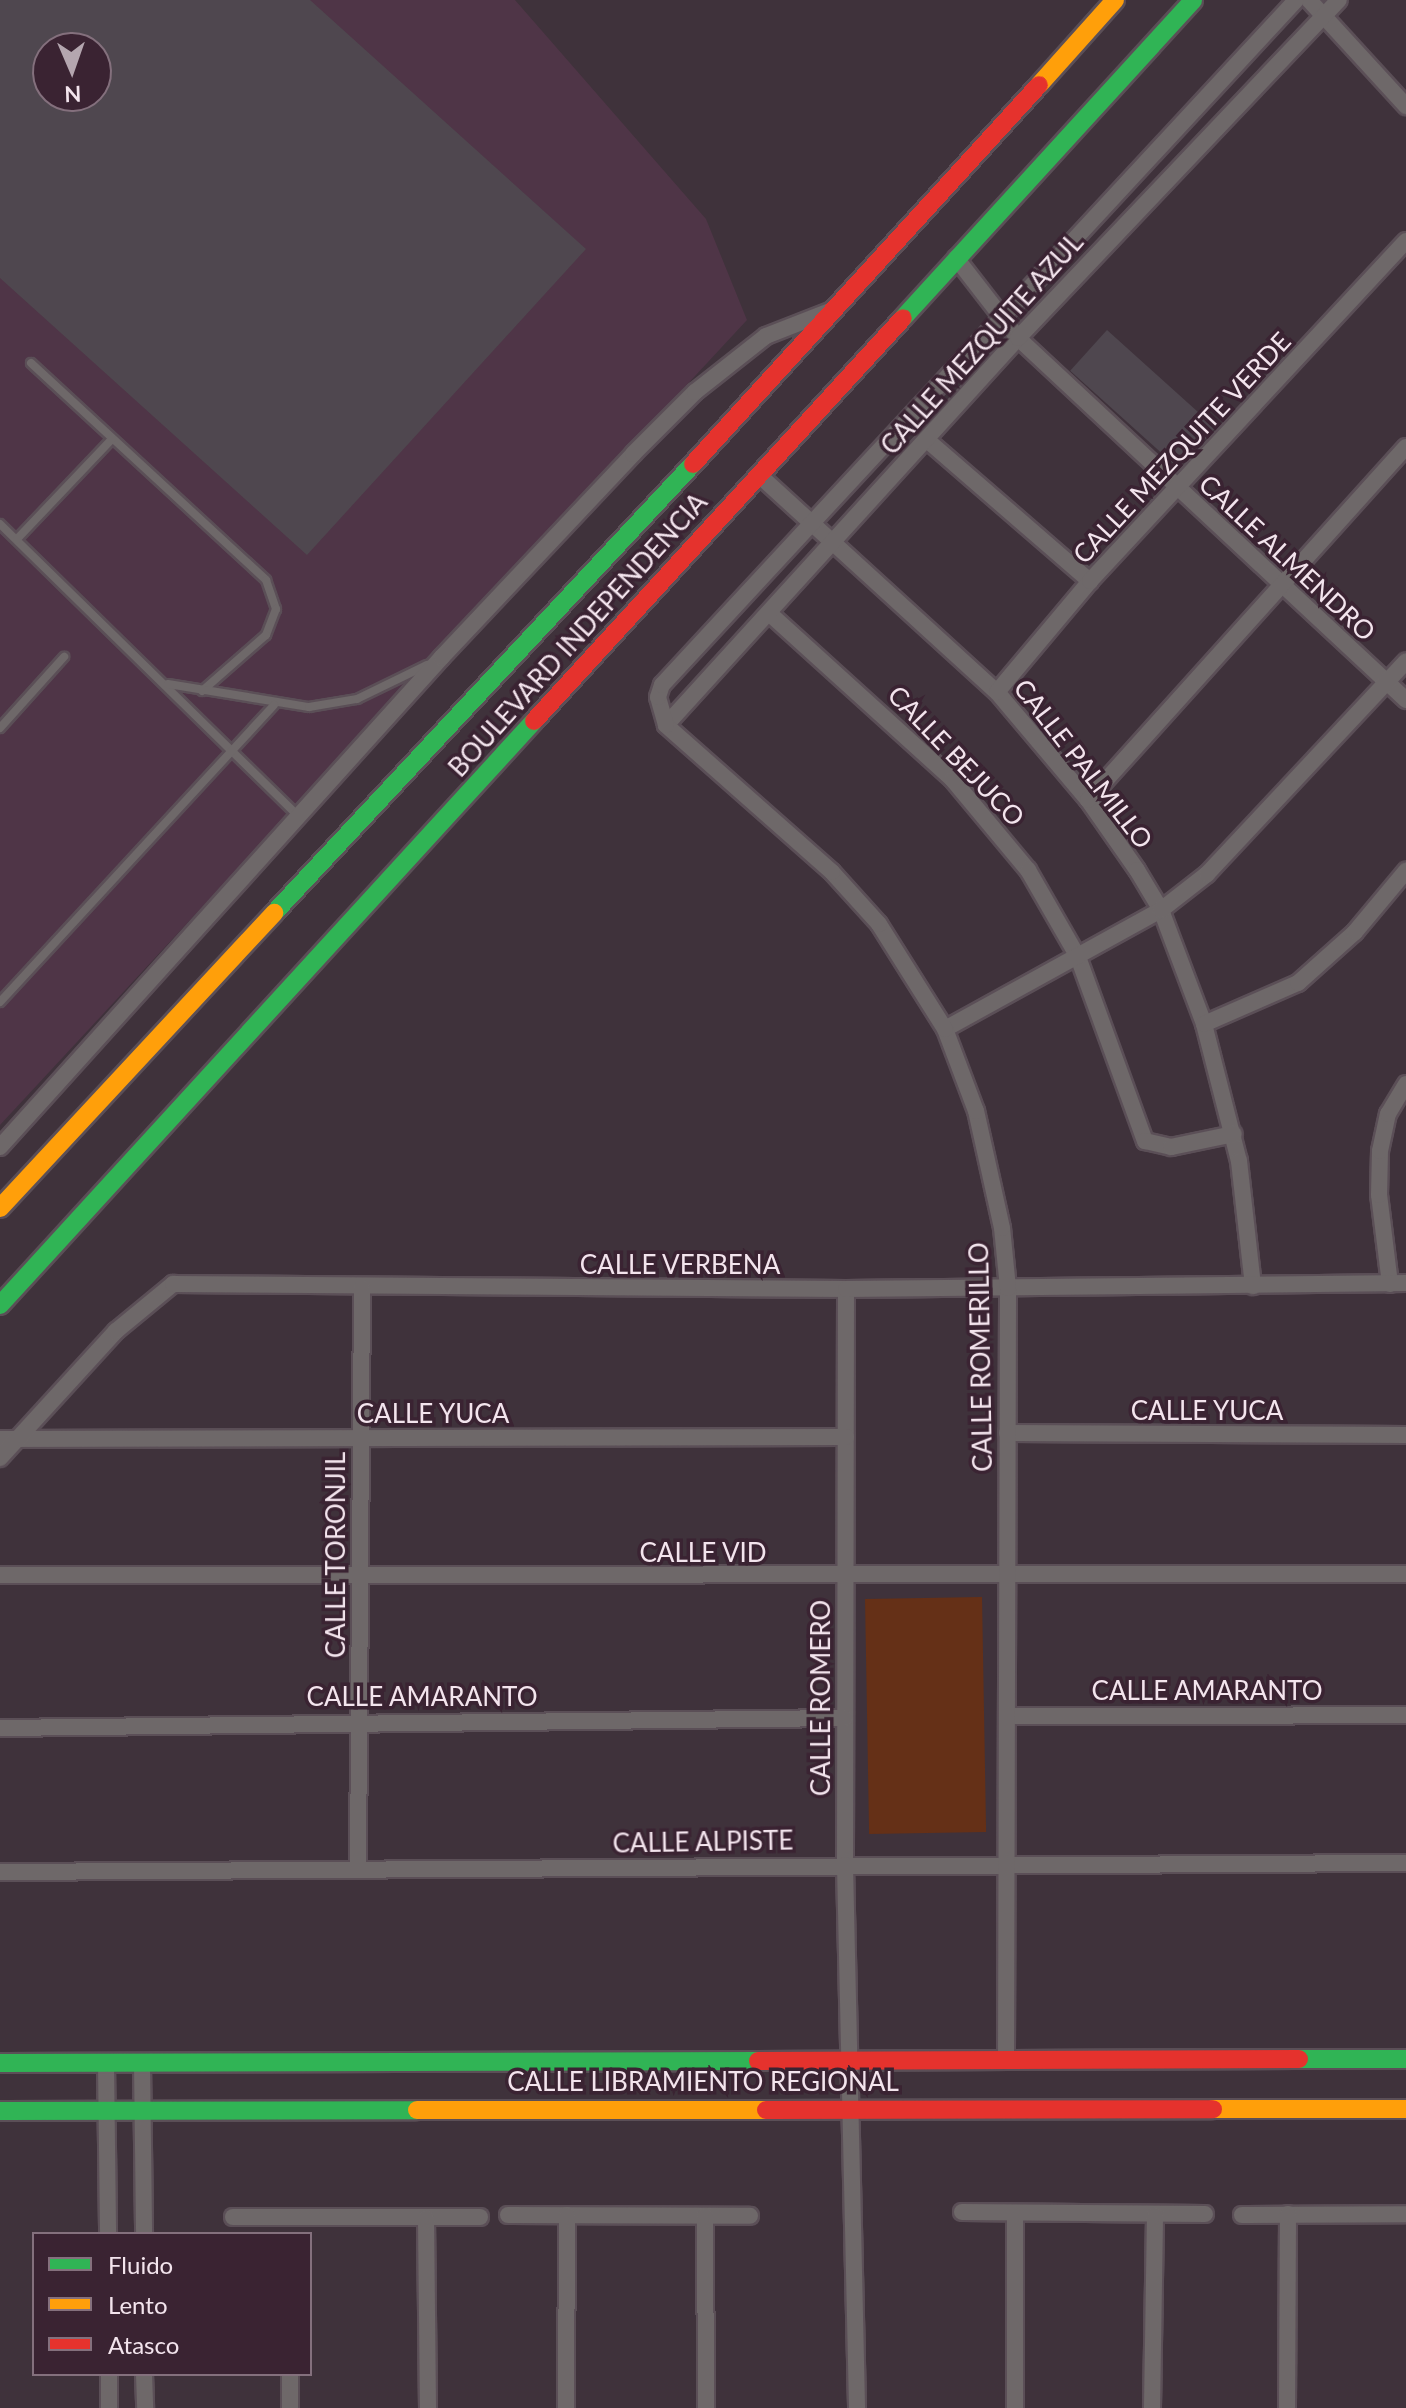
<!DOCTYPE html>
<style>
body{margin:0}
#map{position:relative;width:1406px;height:2408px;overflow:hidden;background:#3f323b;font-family:Lato,sans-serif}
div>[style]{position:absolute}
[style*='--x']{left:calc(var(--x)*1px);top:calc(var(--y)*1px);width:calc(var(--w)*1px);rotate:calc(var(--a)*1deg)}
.built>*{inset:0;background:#4f3547}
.green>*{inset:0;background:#653017;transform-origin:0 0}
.building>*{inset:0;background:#4f474f;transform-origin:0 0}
.roads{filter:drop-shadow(2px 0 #5b4f57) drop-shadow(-2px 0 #5b4f57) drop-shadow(0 2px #5b4f57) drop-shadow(0 -2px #5b4f57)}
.lane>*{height:8px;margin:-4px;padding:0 4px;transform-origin:4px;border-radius:4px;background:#6e6869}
.street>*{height:16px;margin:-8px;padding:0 8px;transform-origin:8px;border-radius:8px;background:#6e6869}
.fast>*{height:18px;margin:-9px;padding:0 9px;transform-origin:9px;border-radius:9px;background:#30b455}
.slow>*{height:18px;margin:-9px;padding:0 9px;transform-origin:9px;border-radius:9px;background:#ff9f0a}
.jam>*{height:18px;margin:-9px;padding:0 9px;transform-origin:9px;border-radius:9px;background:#e5322d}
span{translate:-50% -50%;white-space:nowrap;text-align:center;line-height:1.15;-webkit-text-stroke:7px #3a2332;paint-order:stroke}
.street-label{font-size:26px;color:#f3e4ed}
.legend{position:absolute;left:32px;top:2232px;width:280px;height:144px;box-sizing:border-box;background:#3a2332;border:2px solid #84707d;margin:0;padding:10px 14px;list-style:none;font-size:24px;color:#f3e4ed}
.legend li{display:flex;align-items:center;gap:16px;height:40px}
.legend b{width:40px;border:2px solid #84707d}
.north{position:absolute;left:32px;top:32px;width:80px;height:80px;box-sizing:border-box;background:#3a2332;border:2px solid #84707d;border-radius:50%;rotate:178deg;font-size:22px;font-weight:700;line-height:32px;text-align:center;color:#f3e4ed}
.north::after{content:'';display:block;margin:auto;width:28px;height:36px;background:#b4a6af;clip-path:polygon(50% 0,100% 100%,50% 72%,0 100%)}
</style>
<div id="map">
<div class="built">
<i style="clip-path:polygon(evenodd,0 0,515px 0,706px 219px,747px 320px,0 1125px,0 0,48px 48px,96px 48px,96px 96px,48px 96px,48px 48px)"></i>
</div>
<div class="green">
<i style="left:982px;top:1597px;width:235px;height:117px;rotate:89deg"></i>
</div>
<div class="building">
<i style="clip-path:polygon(evenodd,0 0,310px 0,586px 249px,307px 555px,0 278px,0 0,48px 48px,96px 48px,96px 96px,48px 96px,48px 48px)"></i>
<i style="left:1107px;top:330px;width:146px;height:55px;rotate:42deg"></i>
</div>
<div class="roads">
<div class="lane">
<i style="--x:31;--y:363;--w:320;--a:42.7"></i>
<i style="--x:266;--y:580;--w:31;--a:71"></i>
<i style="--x:276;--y:609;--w:28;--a:111"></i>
<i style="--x:266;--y:635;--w:85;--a:138.8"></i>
<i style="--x:0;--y:524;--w:419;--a:44.4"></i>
<i style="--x:17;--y:539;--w:138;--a:-46.5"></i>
<i style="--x:168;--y:684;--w:143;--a:9.3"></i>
<i style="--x:309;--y:707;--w:49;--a:-9.5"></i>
<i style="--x:357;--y:699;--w:78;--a:-25.9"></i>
<i style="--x:0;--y:728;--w:96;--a:-48"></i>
<i style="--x:0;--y:1002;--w:404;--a:-47.3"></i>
</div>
<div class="street">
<i style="--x:1309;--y:0;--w:144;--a:47.5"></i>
<i style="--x:956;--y:258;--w:101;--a:52.2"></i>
<i style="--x:1018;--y:338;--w:531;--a:43.01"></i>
<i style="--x:927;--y:440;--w:216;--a:40.9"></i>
<i style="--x:759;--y:475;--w:322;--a:42.4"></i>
<i style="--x:997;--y:692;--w:141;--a:49.9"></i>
<i style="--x:1088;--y:800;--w:85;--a:55"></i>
<i style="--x:1137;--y:870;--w:47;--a:59"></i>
<i style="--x:1161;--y:910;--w:122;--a:69.3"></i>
<i style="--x:1204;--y:1024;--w:141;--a:75.7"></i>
<i style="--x:1239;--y:1161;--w:126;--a:83.6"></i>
<i style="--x:769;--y:613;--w:248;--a:42.2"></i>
<i style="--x:953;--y:780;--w:117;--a:50.2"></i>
<i style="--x:1028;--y:870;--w:100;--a:60.1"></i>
<i style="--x:1078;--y:957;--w:196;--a:70"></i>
<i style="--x:1145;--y:1141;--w:27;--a:13"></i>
<i style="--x:1171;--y:1147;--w:64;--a:-11.7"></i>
<i style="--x:997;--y:692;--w:145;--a:-50"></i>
<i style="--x:1090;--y:581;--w:464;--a:-47.1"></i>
<i style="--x:666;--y:725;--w:523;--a:-47.71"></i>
<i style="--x:1018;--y:338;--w:466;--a:-46.5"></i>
<i style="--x:1088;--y:800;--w:475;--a:-48"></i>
<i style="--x:1204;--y:1024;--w:103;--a:-23.6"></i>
<i style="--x:1298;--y:983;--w:76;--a:-41.8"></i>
<i style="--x:1355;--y:932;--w:80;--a:-50.1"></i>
<i style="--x:945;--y:1029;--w:247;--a:-28.9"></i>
<i style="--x:1161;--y:910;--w:58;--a:-38"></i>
<i style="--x:1207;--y:874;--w:291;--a:-46.9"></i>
<i style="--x:0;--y:1147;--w:660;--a:-47.95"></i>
<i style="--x:442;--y:657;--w:279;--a:-46.7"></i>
<i style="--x:633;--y:454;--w:88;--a:-45"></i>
<i style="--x:695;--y:392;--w:90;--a:-38.3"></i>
<i style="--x:766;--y:336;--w:74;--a:-21.4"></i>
<i style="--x:1390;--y:1284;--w:90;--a:-97"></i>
<i style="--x:1379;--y:1195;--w:44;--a:-88.7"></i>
<i style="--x:1380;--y:1151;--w:38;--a:-78"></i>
<i style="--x:1388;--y:1114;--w:35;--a:-59"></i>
<i style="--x:846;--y:1289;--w:576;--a:90.1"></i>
<i style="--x:845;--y:1865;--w:543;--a:88.73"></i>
<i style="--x:1007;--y:1433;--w:399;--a:0.3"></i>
<i style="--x:0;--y:1439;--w:846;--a:-0.14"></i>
<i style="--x:0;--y:1458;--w:172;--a:-47.6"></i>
<i style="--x:116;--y:1331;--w:74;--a:-39.5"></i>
<i style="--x:173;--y:1284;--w:673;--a:0.43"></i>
<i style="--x:846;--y:1289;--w:560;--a:-0.61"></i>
<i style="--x:0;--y:1575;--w:1406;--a:-0.04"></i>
<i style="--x:1009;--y:1716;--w:397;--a:-0.1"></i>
<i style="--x:0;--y:1728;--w:845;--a:-0.68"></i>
<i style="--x:358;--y:1869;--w:581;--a:-89.61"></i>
<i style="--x:0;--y:1872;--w:1406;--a:-0.37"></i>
<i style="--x:1006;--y:2060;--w:772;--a:-89.85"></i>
<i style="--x:1008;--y:1288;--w:60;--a:-95.7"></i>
<i style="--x:1002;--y:1228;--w:120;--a:-102.5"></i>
<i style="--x:976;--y:1111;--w:88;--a:-110.7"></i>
<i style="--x:945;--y:1029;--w:124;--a:-122.2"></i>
<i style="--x:879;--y:924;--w:70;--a:-132.1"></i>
<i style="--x:832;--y:872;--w:222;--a:-138.5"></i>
<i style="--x:666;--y:725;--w:29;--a:-106"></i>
<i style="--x:658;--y:697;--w:13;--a:-72"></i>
<i style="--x:662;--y:685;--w:933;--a:-47.21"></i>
<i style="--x:142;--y:2063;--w:171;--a:89.3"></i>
<i style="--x:106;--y:2064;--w:170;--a:89.3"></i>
<i style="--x:962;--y:2212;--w:243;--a:0.5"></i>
<i style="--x:508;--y:2215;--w:242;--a:0.2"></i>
<i style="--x:1242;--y:2215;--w:164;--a:-0.3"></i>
<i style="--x:705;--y:2216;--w:192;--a:89.7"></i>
<i style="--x:233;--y:2217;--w:247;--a:0"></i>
<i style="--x:426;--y:2218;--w:190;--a:89.4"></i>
<i style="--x:109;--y:2374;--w:34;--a:90"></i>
<i style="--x:144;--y:2374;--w:34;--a:88"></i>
<i style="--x:290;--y:2408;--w:34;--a:-90"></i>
<i style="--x:566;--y:2408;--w:193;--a:-89.7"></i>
<i style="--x:1015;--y:2408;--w:194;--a:-90"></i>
<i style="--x:1152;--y:2408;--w:193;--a:-89.1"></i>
<i style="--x:1287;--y:2408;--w:194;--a:-89.7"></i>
</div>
<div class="fast">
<i style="--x:903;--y:318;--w:430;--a:-47.6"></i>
<i style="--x:274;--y:913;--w:614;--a:-46.98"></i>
<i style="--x:0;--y:1305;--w:791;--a:-47.56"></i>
<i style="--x:1299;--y:2059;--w:107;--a:0"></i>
<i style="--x:0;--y:2063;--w:758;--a:-0.15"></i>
<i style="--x:0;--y:2111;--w:417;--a:-0.1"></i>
</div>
<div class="slow">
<i style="--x:1039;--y:85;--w:114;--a:-48.2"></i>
<i style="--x:0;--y:1208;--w:403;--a:-47.1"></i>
<i style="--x:1213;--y:2109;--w:193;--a:0"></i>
<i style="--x:417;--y:2110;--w:349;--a:0"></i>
</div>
<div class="jam">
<i style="--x:693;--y:464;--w:513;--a:-47.61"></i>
<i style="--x:534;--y:721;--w:546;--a:-47.52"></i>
<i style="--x:758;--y:2061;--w:541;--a:-0.21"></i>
<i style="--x:766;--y:2110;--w:447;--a:-0.1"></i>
</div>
</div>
<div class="street-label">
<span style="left:982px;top:344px;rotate:-48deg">CALLE MEZQUITE AZUL</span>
<span style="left:1182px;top:448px;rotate:-47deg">CALLE MEZQUITE VERDE</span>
<span style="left:1287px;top:558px;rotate:43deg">CALLE ALMENDRO</span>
<span style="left:578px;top:635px;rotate:-48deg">BOULEVARD INDEPENDENCIA</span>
<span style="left:956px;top:756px;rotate:46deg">CALLE BEJUCO</span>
<span style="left:1083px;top:764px;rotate:52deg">CALLE PALMILLO</span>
<span style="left:680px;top:1265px">CALLE VERBENA</span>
<span style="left:981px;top:1357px;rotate:-91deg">CALLE ROMERILLO</span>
<span style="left:1207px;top:1411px">CALLE YUCA</span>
<span style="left:433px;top:1414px">CALLE YUCA</span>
<span style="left:703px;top:1553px">CALLE VID</span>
<span style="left:336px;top:1555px;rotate:-90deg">CALLE TORONJIL</span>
<span style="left:1207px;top:1691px">CALLE AMARANTO</span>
<span style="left:422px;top:1697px">CALLE AMARANTO</span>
<span style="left:821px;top:1698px;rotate:-90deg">CALLE ROMERO</span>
<span style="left:703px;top:1842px;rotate:-1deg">CALLE ALPISTE</span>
<span style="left:703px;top:2082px">CALLE LIBRAMIENTO REGIONAL</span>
</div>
<ul class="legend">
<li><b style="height:10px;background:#30b455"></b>Fluido</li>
<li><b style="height:10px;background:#ff9f0a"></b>Lento</li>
<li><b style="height:10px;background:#e5322d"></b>Atasco</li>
</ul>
<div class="north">N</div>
</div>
